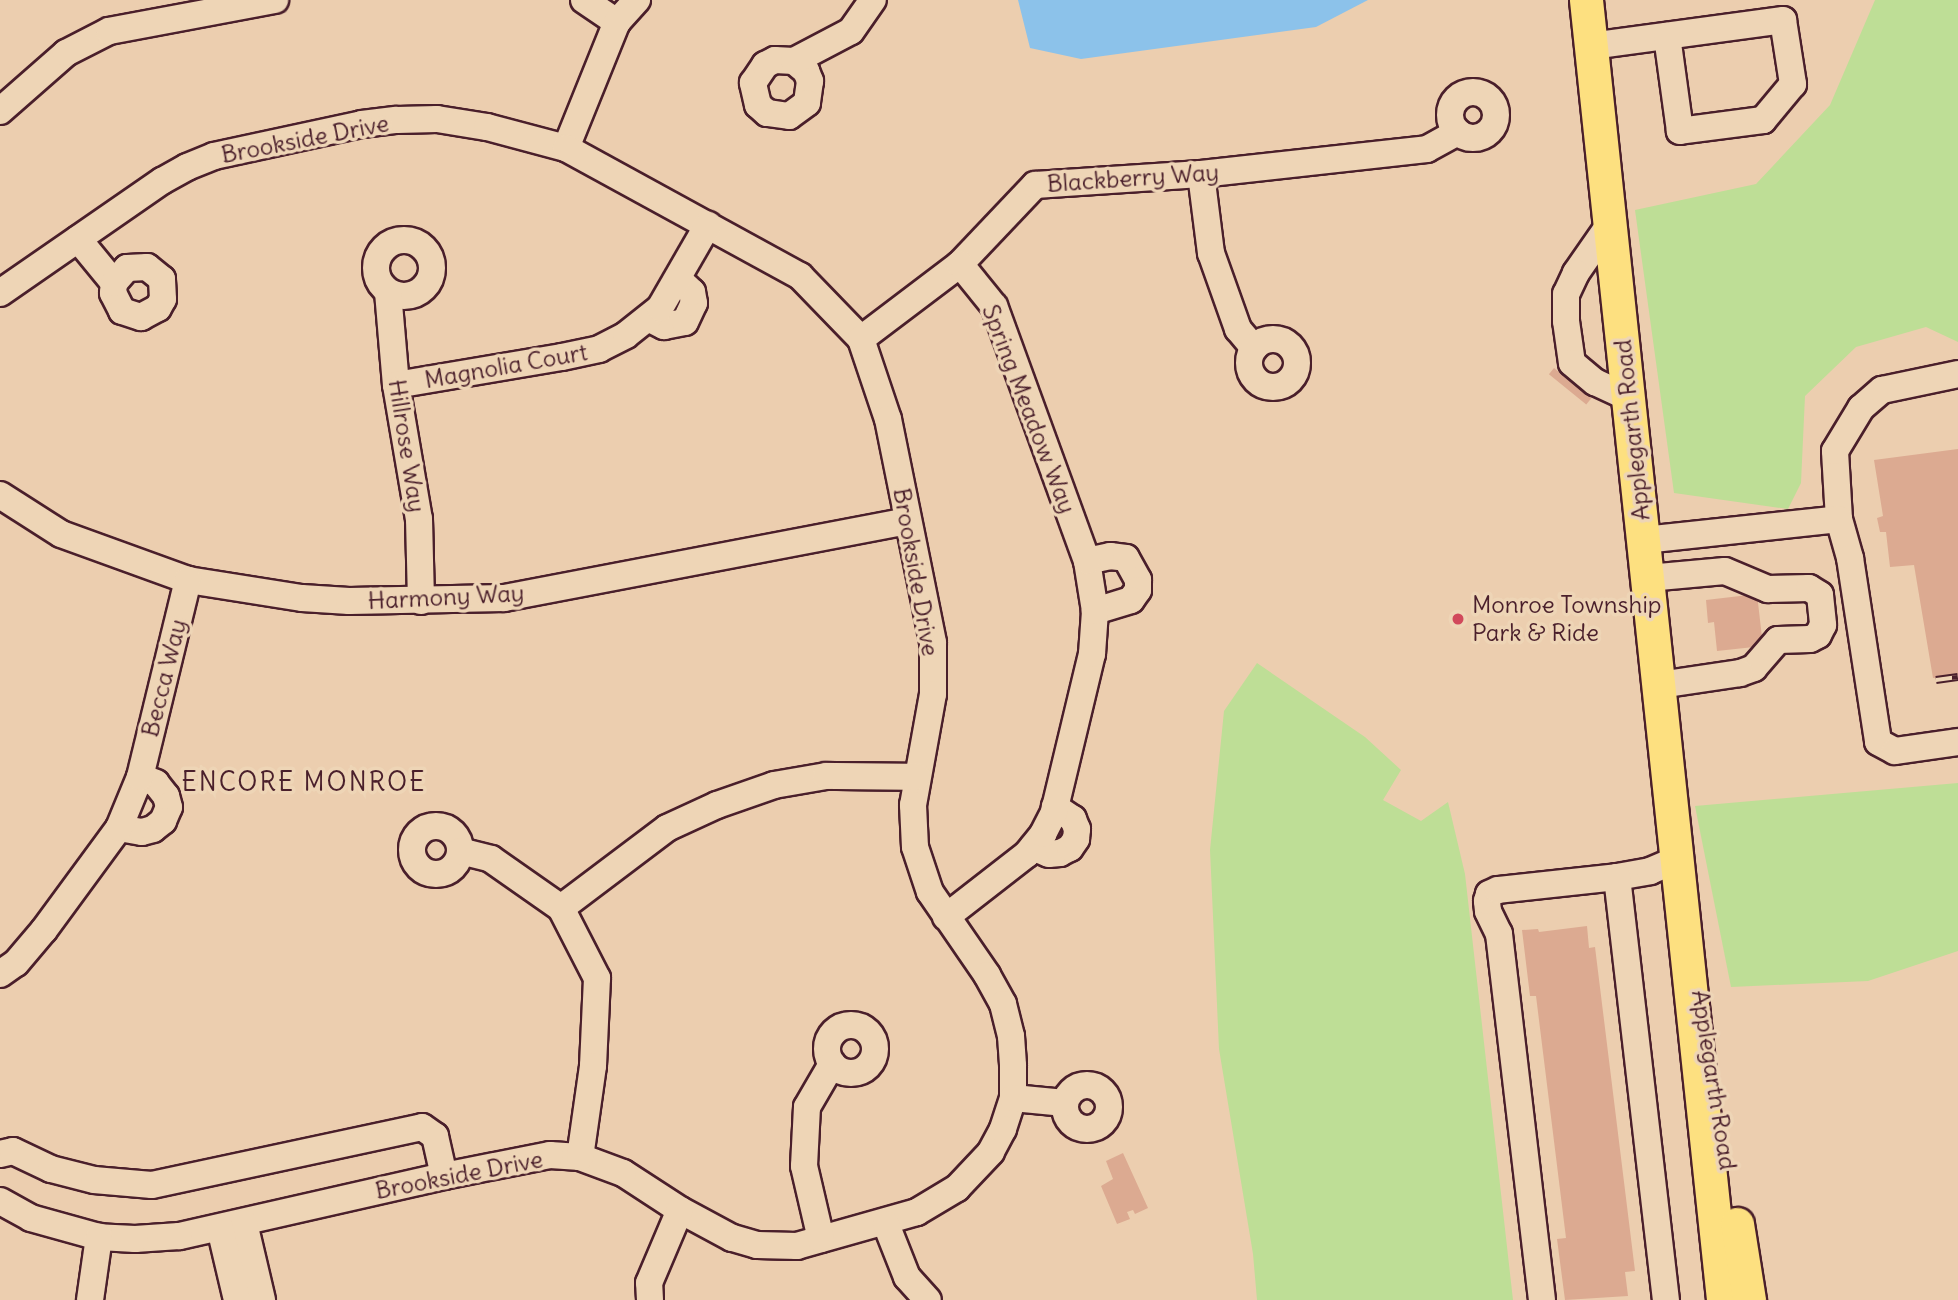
<!DOCTYPE html>
<style>
body{margin:0}
#map{position:relative;width:1958px;height:1300px;overflow:hidden;background:#ecceaf;font-family:Delius,sans-serif}
div>[style]{position:absolute}
[style*='--x']{left:calc(var(--x)*1px);top:calc(var(--y)*1px);width:calc(var(--w)*1px);rotate:calc(var(--a)*1deg)}
.green>*{inset:0;background:#bede96}
.water>*{inset:0;background:#8cc2ea}
.building>*{inset:0;background:#dcaa91;transform-origin:0 0}
.roads{filter:drop-shadow(2px 0 #4a1f2b) drop-shadow(-2px 0 #4a1f2b) drop-shadow(0 2px #4a1f2b) drop-shadow(0 -2px #4a1f2b)}
.minor>*{height:26px;margin:-13px;padding:0 13px;transform-origin:13px;border-radius:13px;background:#eed5b6}
.minor>.ring{margin:-13px;padding:0;box-sizing:content-box;background:none;border:26px solid #eed5b6;border-radius:50%}
.major>*{height:33px;margin:-16.5px;padding:0 16.5px;transform-origin:16.5px;border-radius:16.5px;background:#fde080}
.rail>*{height:8px;margin-top:-4px;transform-origin:0;background:repeating-linear-gradient(90deg,#eed5b6 0 16px,#4a1f2b 0 32px);box-sizing:border-box;border-block:2px solid #4a1f2b}
.dots>*{width:19px;height:19px;translate:-50% -50%;box-sizing:border-box;border:4px solid #eed5b6;border-radius:50%}
span{translate:-50% -50%;white-space:nowrap;text-align:center;line-height:1.15;-webkit-text-stroke:7px #eed5b6;paint-order:stroke}
.street-label{font-size:24px;color:#4a1f2b}
.poi-label{font-size:24px;color:#4a1f2b}
.left{translate:0 -50%;text-align:left}
.neighbourhood-label{font-size:26px;color:#4a1f2b;letter-spacing:2px}
</style>
<div id="map">
<div class="green">
<i style="clip-path:polygon(1875px 0,1958px 0,1958px 342px,1926px 327px,1856px 347px,1805px 396px,1801px 483px,1788px 509px,1674px 493px,1635px 210px,1756px 184px,1830px 105px)"></i>
<i style="clip-path:polygon(1257px 663px,1365px 737px,1401px 770px,1383px 800px,1421px 821px,1448px 802px,1465px 874px,1513px 1300px,1257px 1300px,1253px 1254px,1219px 1049px,1210px 850px,1224px 711px)"></i>
<i style="clip-path:polygon(1958px 783px,1958px 951px,1868px 981px,1731px 987px,1695px 806px)"></i>
</div>
<div class="water">
<i style="clip-path:polygon(1018px 0,1368px 0,1316px 27px,1081px 59px,1030px 48px)"></i>
</div>
<div class="building">
<i style="left:1554px;top:368px;width:48px;height:8px;rotate:39deg"></i>
<i style="clip-path:polygon(1958px 449px,1958px 675px,1933px 678px,1914px 565px,1890px 567px,1886px 532px,1880px 532px,1877px 518px,1883px 516px,1874px 460px)"></i>
<i style="clip-path:polygon(1757px 594px,1763px 646px,1717px 651px,1714px 622px,1708px 623px,1706px 600px)"></i>
<i style="clip-path:polygon(1587px 926px,1589px 948px,1595px 947px,1635px 1271px,1625px 1272px,1628px 1296px,1565px 1300px,1557px 1239px,1566px 1238px,1536px 996px,1530px 996px,1522px 930px,1538px 929px,1539px 932px)"></i>
<i style="clip-path:polygon(1123px 1153px,1148px 1208px,1135px 1214px,1133px 1210px,1127px 1212px,1130px 1219px,1117px 1224px,1101px 1186px,1113px 1179px,1106px 1161px)"></i>
</div>
<div class="roads">
<div class="minor">
<i style="--x:584;--y:0;--w:40;--a:34"></i>
<i style="--x:1591;--y:46;--w:194;--a:-7.7"></i>
<i style="--x:1783;--y:20;--w:65;--a:81.1"></i>
<i style="--x:1793;--y:84;--w:47;--a:129.8"></i>
<i style="--x:1763;--y:120;--w:84;--a:172.5"></i>
<i style="--x:1680;--y:131;--w:96;--a:-97.8"></i>
<i style="--x:794;--y:61;--w:16;--a:40"></i>
<i style="--x:806;--y:71;--w:11;--a:68"></i>
<i style="--x:810;--y:81;--w:22;--a:98"></i>
<i style="--x:807;--y:103;--w:22;--a:144"></i>
<i style="--x:789;--y:116;--w:22;--a:-172"></i>
<i style="--x:767;--y:113;--w:12;--a:-138"></i>
<i style="--x:758;--y:105;--w:23;--a:-103"></i>
<i style="--x:753;--y:83;--w:22;--a:-56"></i>
<i style="--x:765;--y:65;--w:11;--a:-27"></i>
<i style="--x:775;--y:60;--w:19;--a:3"></i>
<i style="--x:794;--y:61;--w:64;--a:-27.8"></i>
<i style="--x:851;--y:31;--w:38;--a:-55"></i>
<i class="ring" style="left:1450px;top:92px;width:20px;height:20px"></i>
<i style="--x:0;--y:111;--w:88;--a:-41.3"></i>
<i style="--x:66;--y:53;--w:48;--a:-27.1"></i>
<i style="--x:109;--y:31;--w:169;--a:-10.6"></i>
<i style="--x:566;--y:148;--w:136;--a:-68"></i>
<i style="--x:617;--y:22;--w:30;--a:-48"></i>
<i style="--x:1201;--y:174;--w:80;--a:82.8"></i>
<i style="--x:1211;--y:253;--w:81;--a:70.4"></i>
<i style="--x:1238;--y:329;--w:25;--a:50"></i>
<i style="--x:1610;--y:224;--w:60;--a:124.8"></i>
<i style="--x:1576;--y:273;--w:23;--a:115"></i>
<i style="--x:1566;--y:294;--w:27;--a:90"></i>
<i style="--x:1566;--y:321;--w:42;--a:81.9"></i>
<i style="--x:1572;--y:363;--w:30;--a:40"></i>
<i style="--x:1595;--y:382;--w:38;--a:25"></i>
<i style="--x:78;--y:239;--w:57;--a:50.7"></i>
<i style="--x:114;--y:283;--w:10;--a:96"></i>
<i style="--x:113;--y:293;--w:20;--a:63"></i>
<i style="--x:122;--y:311;--w:20;--a:18"></i>
<i style="--x:141;--y:317;--w:19;--a:-28"></i>
<i style="--x:158;--y:308;--w:10;--a:-61"></i>
<i style="--x:163;--y:299;--w:20;--a:-93"></i>
<i style="--x:162;--y:279;--w:19;--a:-141"></i>
<i style="--x:147;--y:267;--w:20;--a:177"></i>
<i style="--x:127;--y:268;--w:20;--a:131"></i>
<i class="ring" style="left:376px;top:240px;width:30px;height:30px"></i>
<i style="--x:388;--y:292;--w:93;--a:85.1"></i>
<i style="--x:396;--y:385;--w:136;--a:80.3"></i>
<i style="--x:419;--y:519;--w:82;--a:88.6"></i>
<i style="--x:0;--y:293;--w:197;--a:-34.7"></i>
<i style="--x:162;--y:181;--w:29;--a:-29"></i>
<i style="--x:187;--y:167;--w:29;--a:-22"></i>
<i style="--x:214;--y:156;--w:151;--a:-12.2"></i>
<i style="--x:362;--y:124;--w:35;--a:-7"></i>
<i style="--x:397;--y:120;--w:40;--a:-1.4"></i>
<i style="--x:437;--y:119;--w:51;--a:9.1"></i>
<i style="--x:487;--y:127;--w:82;--a:14.9"></i>
<i style="--x:566;--y:148;--w:267;--a:28.7"></i>
<i style="--x:800;--y:276;--w:88;--a:45.9"></i>
<i style="--x:861;--y:339;--w:84;--a:71.4"></i>
<i style="--x:888;--y:419;--w:228;--a:78.6"></i>
<i style="--x:933;--y:643;--w:51;--a:90"></i>
<i style="--x:933;--y:694;--w:113;--a:100.2"></i>
<i style="--x:913;--y:805;--w:42;--a:87.3"></i>
<i style="--x:915;--y:847;--w:47;--a:71.6"></i>
<i style="--x:930;--y:892;--w:101;--a:55.5"></i>
<i style="--x:987;--y:975;--w:33;--a:61"></i>
<i style="--x:1003;--y:1004;--w:33;--a:76"></i>
<i style="--x:1011;--y:1036;--w:30;--a:86"></i>
<i style="--x:1013;--y:1066;--w:32;--a:90"></i>
<i style="--x:1013;--y:1098;--w:33;--a:108"></i>
<i style="--x:1003;--y:1129;--w:26;--a:118"></i>
<i style="--x:991;--y:1152;--w:50;--a:133.4"></i>
<i style="--x:957;--y:1188;--w:47;--a:149"></i>
<i style="--x:917;--y:1212;--w:125;--a:164.2"></i>
<i style="--x:797;--y:1246;--w:40;--a:-178.6"></i>
<i style="--x:757;--y:1245;--w:26;--a:-164"></i>
<i style="--x:732;--y:1238;--w:59;--a:-151.7"></i>
<i style="--x:680;--y:1210;--w:68;--a:-147"></i>
<i style="--x:623;--y:1173;--w:46;--a:-159.6"></i>
<i style="--x:580;--y:1157;--w:30;--a:-176"></i>
<i style="--x:550;--y:1155;--w:108;--a:168.8"></i>
<i style="--x:444;--y:1176;--w:272;--a:167.2"></i>
<i style="--x:179;--y:1236;--w:44;--a:176.1"></i>
<i style="--x:135;--y:1239;--w:36;--a:-177"></i>
<i style="--x:99;--y:1237;--w:71;--a:-164.4"></i>
<i style="--x:31;--y:1218;--w:35;--a:-151"></i>
<i style="--x:648;--y:318;--w:18;--a:27"></i>
<i style="--x:664;--y:326;--w:21;--a:-11"></i>
<i style="--x:685;--y:322;--w:21;--a:-65"></i>
<i style="--x:694;--y:303;--w:11;--a:-100"></i>
<i style="--x:692;--y:292;--w:19;--a:-137"></i>
<i style="--x:861;--y:339;--w:124;--a:-37.1"></i>
<i style="--x:960;--y:264;--w:109;--a:-46.5"></i>
<i style="--x:1035;--y:185;--w:166;--a:-3.8"></i>
<i style="--x:1201;--y:174;--w:227;--a:-6.3"></i>
<i style="--x:1427;--y:149;--w:35;--a:-29"></i>
<i class="ring" style="left:1249px;top:339px;width:22px;height:22px"></i>
<i style="--x:396;--y:385;--w:168;--a:-9.6"></i>
<i style="--x:562;--y:357;--w:38;--a:-12"></i>
<i style="--x:599;--y:349;--w:30;--a:-27"></i>
<i style="--x:626;--y:335;--w:43;--a:-38.5"></i>
<i style="--x:660;--y:308;--w:96;--a:-60"></i>
<i style="--x:0;--y:495;--w:72;--a:32.6"></i>
<i style="--x:61;--y:534;--w:135;--a:19.9"></i>
<i style="--x:188;--y:580;--w:115;--a:9"></i>
<i style="--x:302;--y:598;--w:47;--a:3.7"></i>
<i style="--x:349;--y:601;--w:155;--a:-1.1"></i>
<i style="--x:504;--y:598;--w:410;--a:-10.8"></i>
<i style="--x:1839;--y:519;--w:68;--a:-93.4"></i>
<i style="--x:1835;--y:451;--w:50;--a:-58.8"></i>
<i style="--x:1861;--y:408;--w:28;--a:-41"></i>
<i style="--x:1882;--y:390;--w:78;--a:-11.9"></i>
<i style="--x:1644;--y:540;--w:196;--a:-6.1"></i>
<i style="--x:1839;--y:519;--w:41;--a:74.2"></i>
<i style="--x:1850;--y:558;--w:186;--a:81.3"></i>
<i style="--x:1878;--y:742;--w:19;--a:28"></i>
<i style="--x:1895;--y:751;--w:64;--a:-8.1"></i>
<i style="--x:1087;--y:561;--w:24;--a:-12"></i>
<i style="--x:1110;--y:556;--w:16;--a:7"></i>
<i style="--x:1126;--y:558;--w:25;--a:61"></i>
<i style="--x:1138;--y:580;--w:10;--a:90"></i>
<i style="--x:1138;--y:590;--w:12;--a:125"></i>
<i style="--x:1131;--y:600;--w:38;--a:163"></i>
<i style="--x:1648;--y:578;--w:77;--a:-5.2"></i>
<i style="--x:1725;--y:571;--w:47;--a:22.7"></i>
<i style="--x:1768;--y:589;--w:41;--a:-1.4"></i>
<i style="--x:1809;--y:588;--w:13;--a:32"></i>
<i style="--x:1820;--y:595;--w:30;--a:84"></i>
<i style="--x:1823;--y:625;--w:11;--a:117"></i>
<i style="--x:1818;--y:635;--w:9;--a:153"></i>
<i style="--x:1810;--y:639;--w:32;--a:178"></i>
<i style="--x:1778;--y:640;--w:37;--a:131"></i>
<i style="--x:1754;--y:668;--w:15;--a:160"></i>
<i style="--x:1740;--y:673;--w:81;--a:171.5"></i>
<i class="ring" style="left:412px;top:826px;width:22px;height:22px"></i>
<i style="--x:119;--y:828;--w:23;--a:10"></i>
<i style="--x:142;--y:832;--w:11;--a:-15"></i>
<i style="--x:153;--y:829;--w:13;--a:-39"></i>
<i style="--x:163;--y:821;--w:15;--a:-67"></i>
<i style="--x:169;--y:807;--w:11;--a:-105"></i>
<i style="--x:166;--y:796;--w:16;--a:-128"></i>
<i style="--x:156;--y:783;--w:17;--a:-159"></i>
<i style="--x:1033;--y:847;--w:17;--a:24"></i>
<i style="--x:1049;--y:854;--w:11;--a:-5"></i>
<i style="--x:1060;--y:853;--w:11;--a:-27"></i>
<i style="--x:1070;--y:848;--w:11;--a:-56"></i>
<i style="--x:1076;--y:839;--w:10;--a:-84"></i>
<i style="--x:1077;--y:829;--w:11;--a:-112"></i>
<i style="--x:1073;--y:819;--w:22;--a:-146"></i>
<i style="--x:460;--y:851;--w:32;--a:14"></i>
<i style="--x:491;--y:859;--w:85;--a:35"></i>
<i style="--x:561;--y:908;--w:79;--a:62.8"></i>
<i style="--x:597;--y:978;--w:88;--a:92.6"></i>
<i style="--x:593;--y:1066;--w:92;--a:98.1"></i>
<i style="--x:1617;--y:877;--w:34;--a:-10"></i>
<i style="--x:1650;--y:871;--w:30;--a:-23"></i>
<i style="--x:561;--y:908;--w:133;--a:-37"></i>
<i style="--x:667;--y:828;--w:55;--a:-24.7"></i>
<i style="--x:717;--y:805;--w:60;--a:-19.3"></i>
<i style="--x:774;--y:785;--w:53;--a:-9.8"></i>
<i style="--x:826;--y:776;--w:91;--a:0.6"></i>
<i style="--x:946;--y:917;--w:103;--a:-37.9"></i>
<i style="--x:1027;--y:854;--w:26;--a:-51"></i>
<i style="--x:1043;--y:834;--w:25;--a:-63"></i>
<i style="--x:1054;--y:812;--w:163;--a:-76.5"></i>
<i style="--x:1092;--y:654;--w:43;--a:-86"></i>
<i style="--x:1095;--y:611;--w:51;--a:-99.1"></i>
<i style="--x:1087;--y:561;--w:271;--a:-110"></i>
<i style="--x:994;--y:306;--w:54;--a:-129"></i>
<i style="--x:0;--y:974;--w:19;--a:-35"></i>
<i style="--x:16;--y:963;--w:43;--a:-49.7"></i>
<i style="--x:44;--y:930;--w:127;--a:-53.7"></i>
<i style="--x:119;--y:828;--w:55;--a:-67.6"></i>
<i style="--x:140;--y:777;--w:203;--a:-76.3"></i>
<i class="ring" style="left:827px;top:1025px;width:22px;height:22px"></i>
<i class="ring" style="left:1065px;top:1085px;width:18px;height:18px"></i>
<i style="--x:1013;--y:1098;--w:52;--a:5.5"></i>
<i style="--x:0;--y:1154;--w:13;--a:-13"></i>
<i style="--x:13;--y:1151;--w:42;--a:25.3"></i>
<i style="--x:51;--y:1169;--w:44;--a:14.3"></i>
<i style="--x:94;--y:1180;--w:58;--a:4.9"></i>
<i style="--x:152;--y:1185;--w:276;--a:-12.1"></i>
<i style="--x:422;--y:1127;--w:16;--a:35"></i>
<i style="--x:435;--y:1136;--w:41;--a:77.3"></i>
<i style="--x:244;--y:1223;--w:79;--a:76.8"></i>
<i style="--x:886;--y:1224;--w:57;--a:68.4"></i>
<i style="--x:907;--y:1277;--w:31;--a:48"></i>
<i style="--x:220;--y:1228;--w:74;--a:76.7"></i>
<i style="--x:821;--y:1239;--w:75;--a:-103.1"></i>
<i style="--x:804;--y:1166;--w:59;--a:-87.1"></i>
<i style="--x:807;--y:1107;--w:50;--a:-59.8"></i>
<i style="--x:90;--y:1300;--w:64;--a:-81.9"></i>
<i style="--x:650;--y:1300;--w:17;--a:-93"></i>
<i style="--x:649;--y:1283;--w:79;--a:-67"></i>
<i style="--x:1542;--y:1300;--w:369;--a:-96.7"></i>
<i style="--x:1499;--y:934;--w:25;--a:-116"></i>
<i style="--x:1488;--y:911;--w:10;--a:-96"></i>
<i style="--x:1487;--y:901;--w:7;--a:-74"></i>
<i style="--x:1489;--y:894;--w:10;--a:-24"></i>
<i style="--x:1498;--y:890;--w:120;--a:-6.2"></i>
<i style="--x:1617;--y:877;--w:426;--a:83.4"></i>
</div>
<div class="major">
<i style="--x:1586;--y:0;--w:1307;--a:83.98"></i>
<i style="--x:1737;--y:1224;--w:77;--a:81"></i>
</div>
</div>
<div class="rail">
<i style="--x:1936;--y:680;--w:22;--a:-8"></i>
</div>
<div class="dots">
<i style="left:1458px;top:619px;background:#d1495b"></i>
</div>
<div class="street-label">
<span style="left:305px;top:139px;rotate:-11deg">Brookside Drive</span>
<span style="left:1133px;top:178px;rotate:-4deg">Blackberry Way</span>
<span style="left:506px;top:366px;rotate:-10deg">Magnolia Court</span>
<span style="left:1029px;top:409px;rotate:69deg">Spring Meadow Way</span>
<span style="left:1632px;top:430px;rotate:-96deg">Applegarth Road</span>
<span style="left:407px;top:446px;rotate:81deg">Hillrose Way</span>
<span style="left:916px;top:572px;rotate:80deg">Brookside Drive</span>
<span style="left:446px;top:597px;rotate:-3deg">Harmony Way</span>
<span style="left:164px;top:678px;rotate:-76deg">Becca Way</span>
<span style="left:1714px;top:1080px;rotate:81deg">Applegarth Road</span>
<span style="left:459px;top:1175px;rotate:-11deg">Brookside Drive</span>
</div>
<div class="poi-label">
<span class="left" style="left:1472px;top:619px">Monroe Township<br>Park &amp; Ride</span>
</div>
<div class="neighbourhood-label">
<span style="left:304px;top:782px">ENCORE MONROE</span>
</div>
</div>
